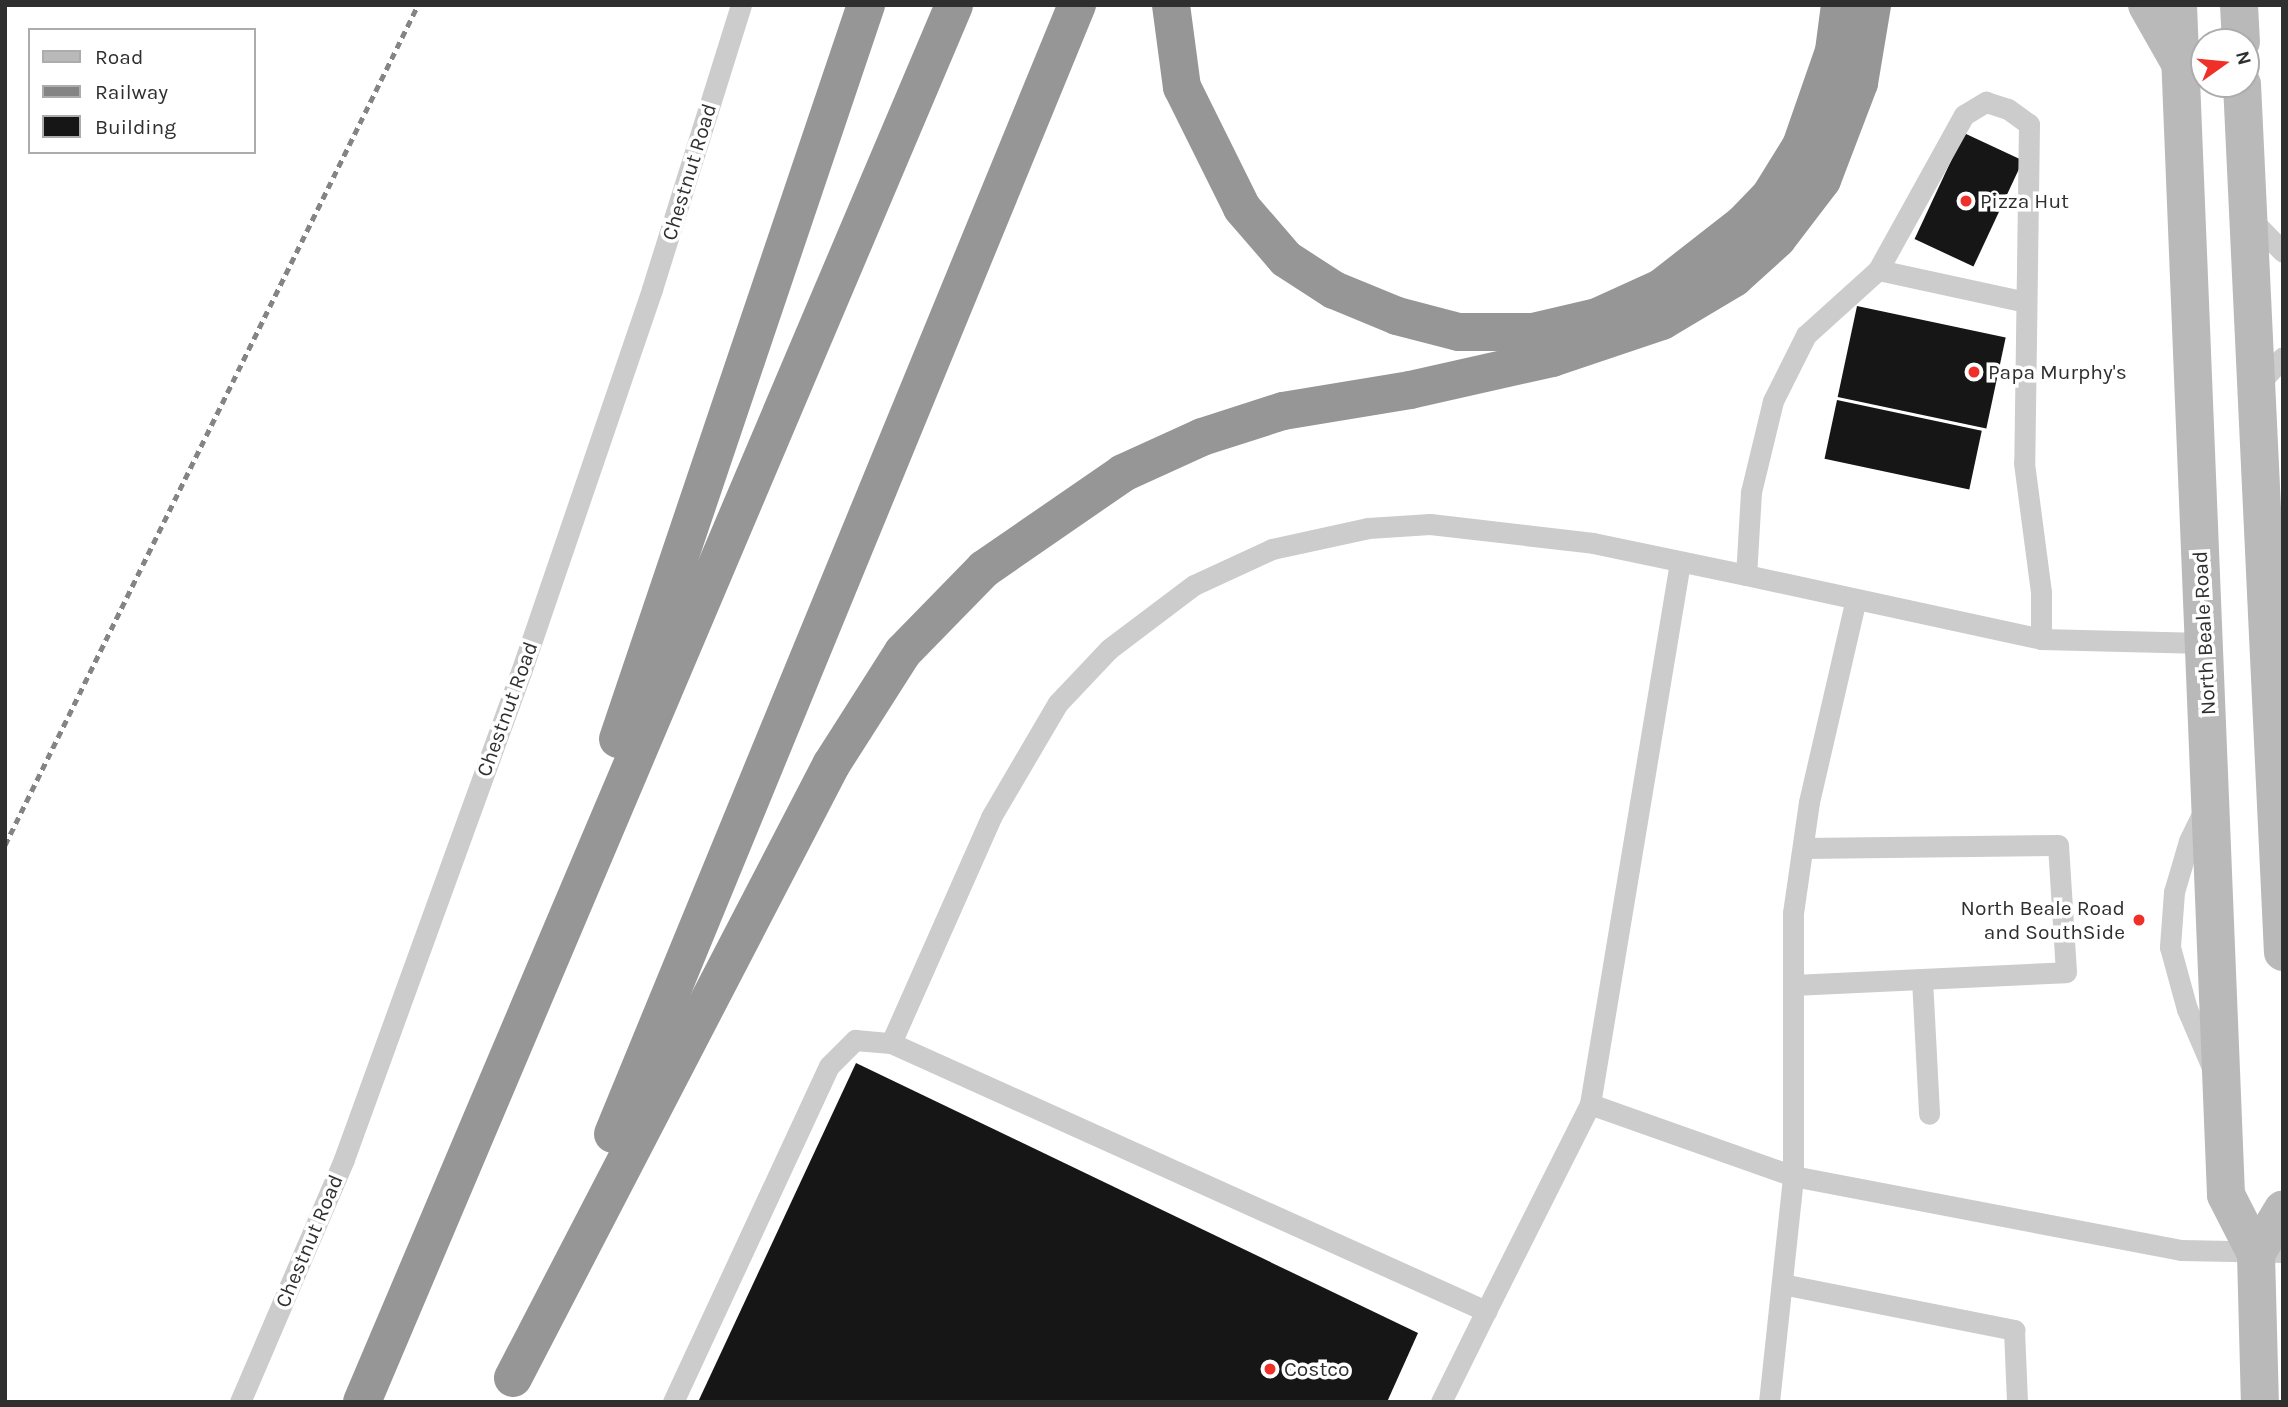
<!DOCTYPE html>
<style>
body{margin:0}
#map{position:relative;width:2288px;height:1407px;overflow:hidden;background:#fff;font-family:Karla,sans-serif}
div>[style]{position:absolute}
[style*='--x']{left:calc(var(--x)*1px);top:calc(var(--y)*1px);width:calc(var(--w)*1px);rotate:calc(var(--a)*1deg)}
.building>*{inset:0;background:#161616;transform-origin:0 0}
.service>*{height:21px;margin:-10.5px;padding:0 10.5px;transform-origin:10.5px;border-radius:10.5px;background:#ccc}
.secondary>*{height:38px;margin:-19px;padding:0 19px;transform-origin:19px;border-radius:19px;background:#b9b9b9}
.motorway>*{height:38px;margin:-19px;padding:0 19px;transform-origin:19px;border-radius:19px;background:#969696}
.rail>*{height:5px;margin-top:-2.5px;transform-origin:0;background:repeating-linear-gradient(90deg,#848484 0 7px,transparent 0 12px)}
.dots>*{width:19px;height:19px;translate:-50% -50%;box-sizing:border-box;border:4px solid #fff;border-radius:50%}
span{translate:-50% -50%;white-space:nowrap;text-align:center;line-height:1.15;-webkit-text-stroke:7px #fff;paint-order:stroke}
.street-label{font-size:21px;color:#2f2f2f}
.poi-label{font-size:21px;color:#2f2f2f}
.left{translate:0 -50%;text-align:left}
.right{translate:-100% -50%;text-align:right}
.frame{position:absolute;inset:0;border:7px solid #2f2f2f;pointer-events:none}
.legend{position:absolute;left:28px;top:28px;width:228px;height:126px;box-sizing:border-box;background:#fff;border:2px solid #acacac;margin:0;padding:9px 12px;list-style:none;font-size:21px;color:#2f2f2f}
.legend li{display:flex;align-items:center;gap:14px;height:35px}
.legend b{width:35px;border:2px solid #acacac}
.north{position:absolute;left:2190px;top:28px;width:70px;height:70px;box-sizing:border-box;background:#fff;border:2px solid #acacac;border-radius:50%;rotate:75deg;font-size:19px;font-weight:700;line-height:28px;text-align:center;color:#2f2f2f}
.north::after{content:'';display:block;margin:auto;width:24px;height:32px;background:#ee3029;clip-path:polygon(50% 0,100% 100%,50% 72%,0 100%)}
</style>
<div id="map">
<div class="building">
<i style="left:1964px;top:133px;width:65px;height:117px;rotate:25deg"></i>
<i style="left:1857px;top:306px;width:152px;height:93px;rotate:12deg"></i>
<i style="left:1837px;top:400px;width:148px;height:60px;rotate:12deg"></i>
<i style="clip-path:polygon(856px 1063px,1418px 1333px,1387px 1402px,698px 1402px)"></i>
</div>
<div class="service">
<i style="--x:2250;--y:218;--w:47;--a:45.9"></i>
<i style="--x:1878;--y:270;--w:97;--a:137.9"></i>
<i style="--x:1806;--y:335;--w:74;--a:116.6"></i>
<i style="--x:1773;--y:401;--w:94;--a:103.6"></i>
<i style="--x:1751;--y:492;--w:83;--a:93.4"></i>
<i style="--x:1746;--y:575;--w:302;--a:12.2"></i>
<i style="--x:2041;--y:639;--w:163;--a:1.4"></i>
<i style="--x:2026;--y:302;--w:151;--a:-167.8"></i>
<i style="--x:1878;--y:270;--w:177;--a:-61"></i>
<i style="--x:1964;--y:115;--w:26;--a:-31"></i>
<i style="--x:1986;--y:102;--w:23;--a:18"></i>
<i style="--x:2008;--y:109;--w:26;--a:36"></i>
<i style="--x:2029;--y:124;--w:339;--a:90.8"></i>
<i style="--x:2024;--y:463;--w:130;--a:82.5"></i>
<i style="--x:2041;--y:592;--w:47;--a:90"></i>
<i style="--x:2256;--y:387;--w:40;--a:-48"></i>
<i style="--x:2204;--y:810;--w:34;--a:116"></i>
<i style="--x:2189;--y:841;--w:53;--a:106.4"></i>
<i style="--x:2174;--y:892;--w:55;--a:94.2"></i>
<i style="--x:2170;--y:947;--w:64;--a:74.7"></i>
<i style="--x:2187;--y:1009;--w:69;--a:66.8"></i>
<i style="--x:1922;--y:979;--w:135;--a:87"></i>
<i style="--x:1793;--y:985;--w:273;--a:-2.7"></i>
<i style="--x:2066;--y:972;--w:127;--a:-93.6"></i>
<i style="--x:2058;--y:845;--w:255;--a:179.3"></i>
<i style="--x:891;--y:1043;--w:247;--a:-66.1"></i>
<i style="--x:991;--y:817;--w:132;--a:-59.6"></i>
<i style="--x:1058;--y:703;--w:74;--a:-46.6"></i>
<i style="--x:1109;--y:649;--w:106;--a:-37"></i>
<i style="--x:1194;--y:585;--w:86;--a:-24.8"></i>
<i style="--x:1272;--y:549;--w:98;--a:-12.3"></i>
<i style="--x:1368;--y:528;--w:62;--a:-3.7"></i>
<i style="--x:1430;--y:524;--w:164;--a:6.6"></i>
<i style="--x:1593;--y:543;--w:156;--a:11.8"></i>
<i style="--x:1590;--y:1104;--w:549;--a:-80.57"></i>
<i style="--x:1782;--y:1284;--w:237;--a:11.2"></i>
<i style="--x:2014;--y:1330;--w:72;--a:87.6"></i>
<i style="--x:240;--y:1402;--w:264;--a:-66.8"></i>
<i style="--x:344;--y:1159;--w:518;--a:-70.03"></i>
<i style="--x:521;--y:672;--w:405;--a:-71.1"></i>
<i style="--x:652;--y:289;--w:298;--a:-72.6"></i>
<i style="--x:673;--y:1402;--w:370;--a:-65.1"></i>
<i style="--x:829;--y:1066;--w:37;--a:-45"></i>
<i style="--x:855;--y:1040;--w:36;--a:5"></i>
<i style="--x:891;--y:1043;--w:653;--a:24.25"></i>
<i style="--x:1486;--y:1311;--w:232;--a:-63.3"></i>
<i style="--x:1590;--y:1104;--w:215;--a:19.5"></i>
<i style="--x:1793;--y:1176;--w:395;--a:10.8"></i>
<i style="--x:2181;--y:1250;--w:102;--a:1.1"></i>
<i style="--x:1441;--y:1402;--w:102;--a:-63.7"></i>
<i style="--x:1769;--y:1402;--w:227;--a:-83.9"></i>
<i style="--x:1793;--y:1176;--w:263;--a:-90"></i>
<i style="--x:1793;--y:913;--w:112;--a:-81.8"></i>
<i style="--x:1809;--y:802;--w:208;--a:-77"></i>
</div>
<div class="secondary">
<i style="--x:2147;--y:5;--w:67;--a:60.4"></i>
<i style="--x:2178;--y:5;--w:1191;--a:87.69"></i>
<i style="--x:2226;--y:1195;--w:66;--a:63"></i>
<i style="--x:2256;--y:1254;--w:148;--a:88.5"></i>
<i style="--x:2239;--y:5;--w:37;--a:87"></i>
<i style="--x:2242;--y:84;--w:869;--a:87.3"></i>
<i style="--x:2256;--y:1254;--w:52;--a:-59"></i>
</div>
<div class="motorway">
<i style="--x:1171;--y:5;--w:83;--a:82.4"></i>
<i style="--x:1182;--y:87;--w:135;--a:63.6"></i>
<i style="--x:1242;--y:208;--w:67;--a:49.2"></i>
<i style="--x:1286;--y:259;--w:57;--a:32.9"></i>
<i style="--x:1334;--y:290;--w:68;--a:22.4"></i>
<i style="--x:1397;--y:316;--w:64;--a:14.5"></i>
<i style="--x:1459;--y:332;--w:74;--a:0"></i>
<i style="--x:1533;--y:332;--w:66;--a:-13.2"></i>
<i style="--x:1597;--y:317;--w:70;--a:-24.4"></i>
<i style="--x:1661;--y:288;--w:104;--a:-38"></i>
<i style="--x:1743;--y:224;--w:39;--a:-46"></i>
<i style="--x:1770;--y:196;--w:59;--a:-58.2"></i>
<i style="--x:1801;--y:146;--w:101;--a:-70.8"></i>
<i style="--x:1834;--y:51;--w:46;--a:-82.6"></i>
<i style="--x:618;--y:739;--w:775;--a:-71.33"></i>
<i style="--x:613;--y:1134;--w:1221;--a:-67.66"></i>
<i style="--x:513;--y:1378;--w:691;--a:-62.58"></i>
<i style="--x:831;--y:765;--w:134;--a:-57.5"></i>
<i style="--x:903;--y:652;--w:116;--a:-45.7"></i>
<i style="--x:984;--y:569;--w:169;--a:-34.6"></i>
<i style="--x:1123;--y:473;--w:87;--a:-24.5"></i>
<i style="--x:1202;--y:437;--w:85;--a:-17.8"></i>
<i style="--x:1283;--y:411;--w:129;--a:-9.4"></i>
<i style="--x:1410;--y:390;--w:146;--a:-12.7"></i>
<i style="--x:1552;--y:358;--w:116;--a:-18.6"></i>
<i style="--x:1662;--y:321;--w:84;--a:-30.8"></i>
<i style="--x:1734;--y:278;--w:58;--a:-42.2"></i>
<i style="--x:1777;--y:239;--w:74;--a:-52.7"></i>
<i style="--x:1822;--y:180;--w:104;--a:-69.1"></i>
<i style="--x:1859;--y:83;--w:79;--a:-80.5"></i>
<i style="--x:362;--y:1402;--w:1517;--a:-67.03"></i>
</div>
<div class="rail">
<i style="--x:5;--y:845;--w:936;--a:-63.82"></i>
</div>
<div class="dots">
<i style="left:1966px;top:201px;background:#ee3029"></i>
<i style="left:1974px;top:372px;background:#ee3029"></i>
<i style="left:2139px;top:920px;background:#ee3029"></i>
<i style="left:1270px;top:1369px;background:#ee3029"></i>
</div>
<div class="street-label">
<span style="left:689px;top:172px;rotate:-73deg">Chestnut Road</span>
<span style="left:2204px;top:633px;rotate:-93deg">North Beale Road</span>
<span style="left:507px;top:709px;rotate:-70deg">Chestnut Road</span>
<span style="left:309px;top:1241px;rotate:-67deg">Chestnut Road</span>
</div>
<div class="poi-label">
<span class="left" style="left:1980px;top:201px">Pizza Hut</span>
<span class="left" style="left:1988px;top:372px">Papa Murphy's</span>
<span class="right" style="left:2125px;top:920px">North Beale Road<br>and SouthSide</span>
<span class="left" style="left:1284px;top:1369px">Costco</span>
</div>
<div class="frame"></div>
<ul class="legend">
<li><b style="height:9px;background:#b9b9b9"></b>Road</li>
<li><b style="height:9px;background:#848484"></b>Railway</li>
<li><b style="height:19px;background:#161616"></b>Building</li>
</ul>
<div class="north">N</div>
</div>
